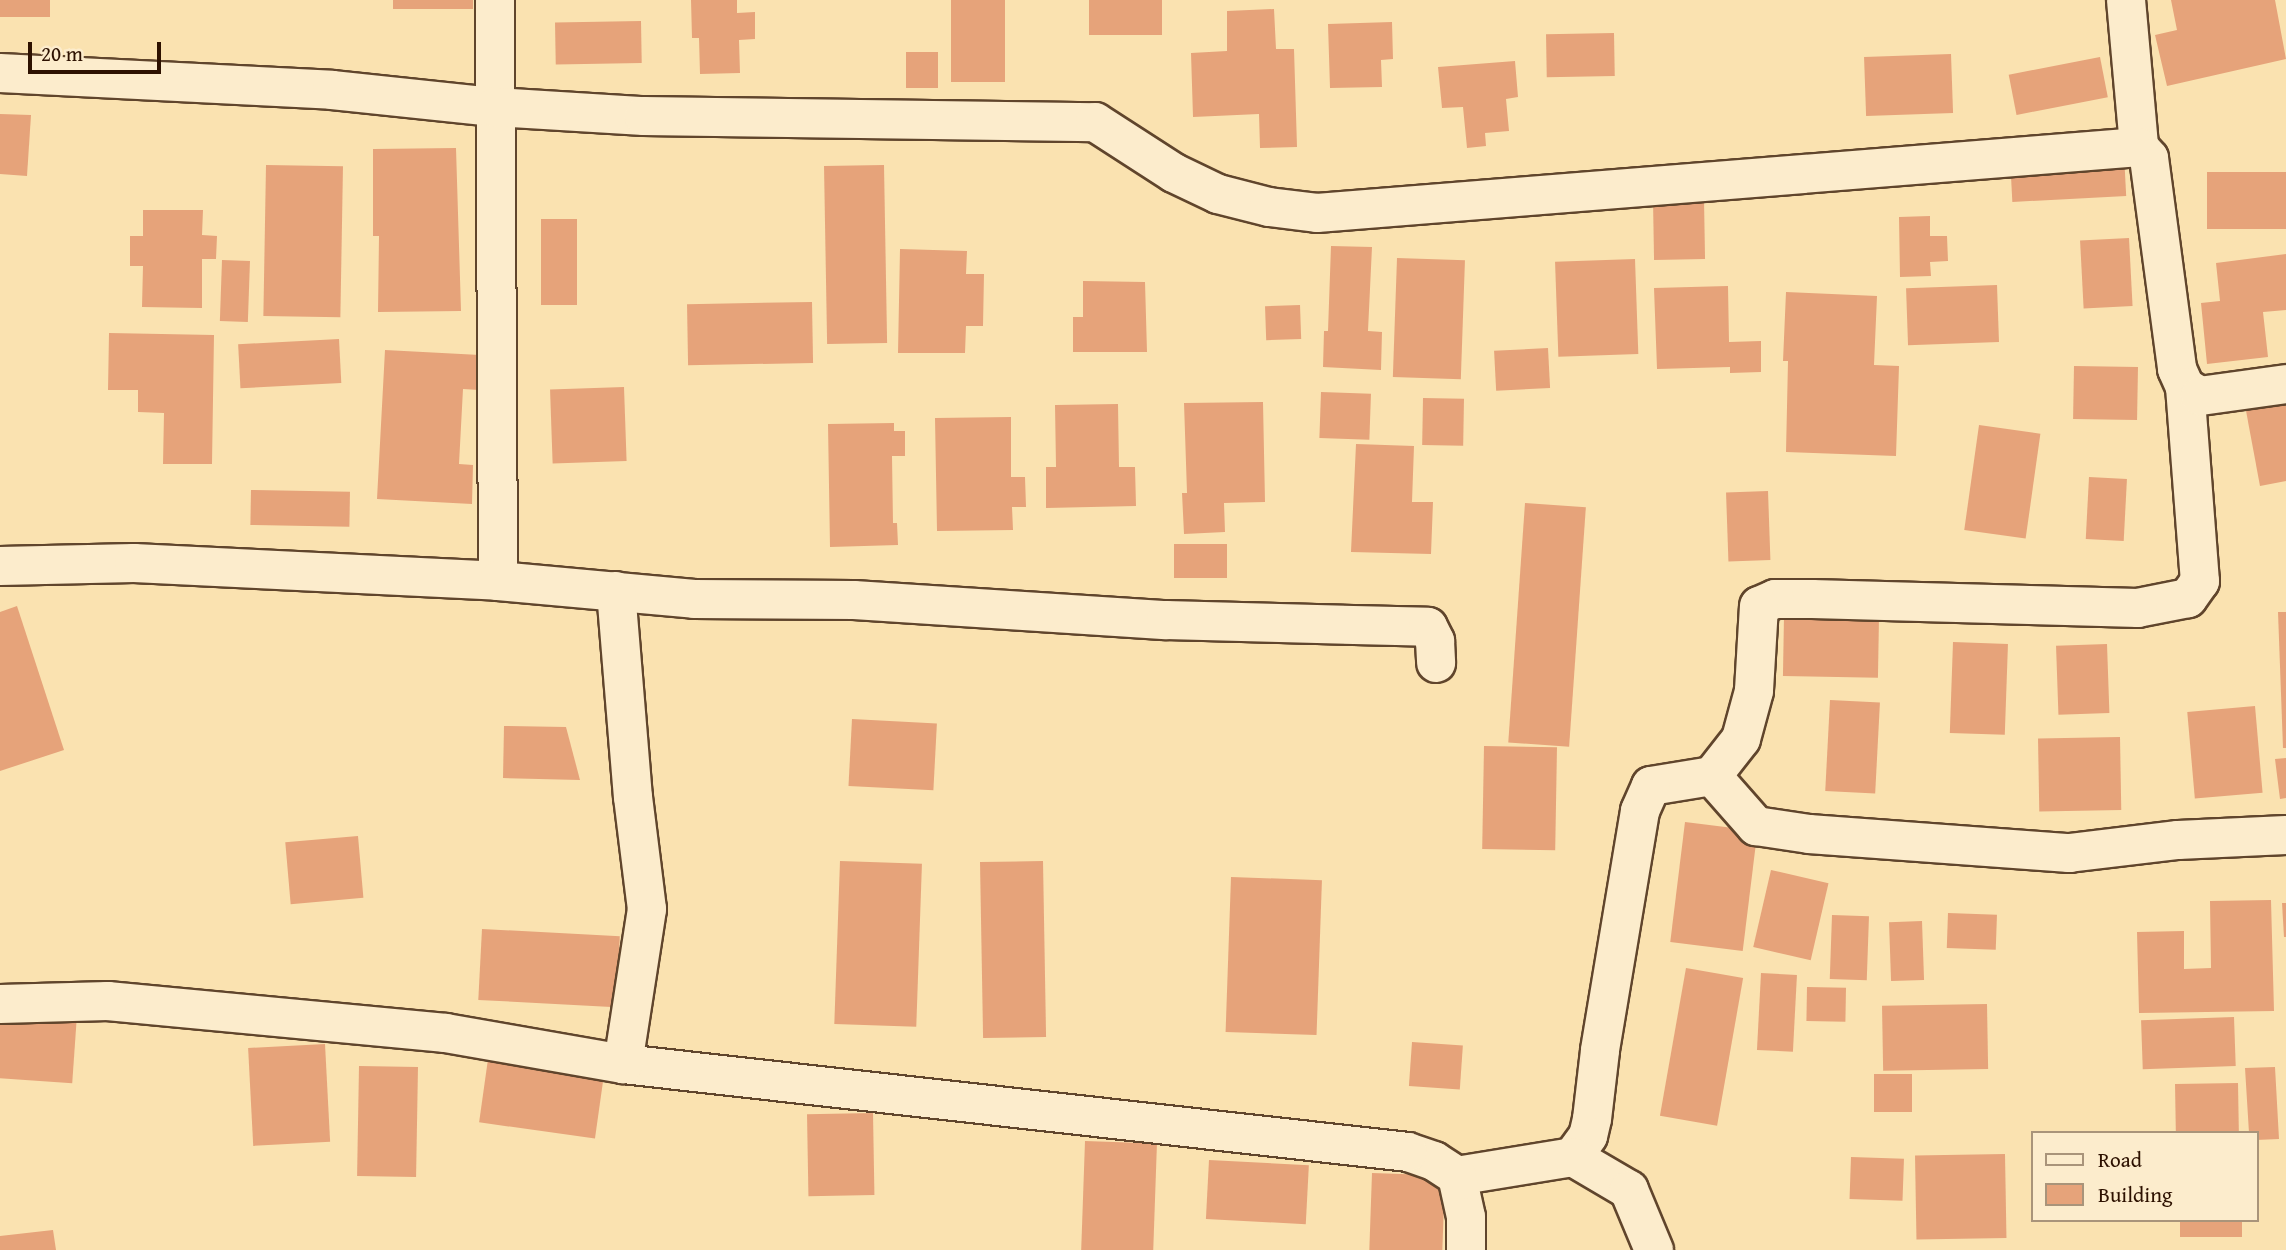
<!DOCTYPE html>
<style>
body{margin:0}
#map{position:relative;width:2286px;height:1250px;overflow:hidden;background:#fae2b0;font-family:"Gentium Book Plus",serif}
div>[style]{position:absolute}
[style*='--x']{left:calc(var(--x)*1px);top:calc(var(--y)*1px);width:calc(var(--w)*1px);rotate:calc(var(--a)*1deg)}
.building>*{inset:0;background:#e6a37a;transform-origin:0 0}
.roads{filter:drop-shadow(2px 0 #60452c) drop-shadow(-2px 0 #60452c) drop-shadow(0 2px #60452c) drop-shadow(0 -2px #60452c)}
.street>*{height:38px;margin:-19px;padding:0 19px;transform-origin:19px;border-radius:19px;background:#fceccc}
span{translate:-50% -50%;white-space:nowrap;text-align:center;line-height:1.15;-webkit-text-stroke:6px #fceccc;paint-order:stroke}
.legend{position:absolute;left:2031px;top:1131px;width:228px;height:91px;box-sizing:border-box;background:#fceccc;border:2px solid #a9947a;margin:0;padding:9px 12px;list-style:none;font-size:21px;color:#2d1100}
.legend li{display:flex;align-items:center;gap:14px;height:35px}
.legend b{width:35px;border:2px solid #a9947a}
.scale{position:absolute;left:28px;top:42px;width:133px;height:32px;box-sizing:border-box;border:4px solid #2d1100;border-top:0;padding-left:9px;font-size:21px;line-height:24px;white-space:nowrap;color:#2d1100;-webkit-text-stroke:5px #fceccc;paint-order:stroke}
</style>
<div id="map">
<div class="building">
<i style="left:0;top:0;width:50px;height:17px"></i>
<i style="left:393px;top:0;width:80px;height:9px"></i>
<i style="clip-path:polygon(691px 0,737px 0,737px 13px,755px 12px,755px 39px,739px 40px,740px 73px,700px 74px,699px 38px,692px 38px)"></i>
<i style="left:951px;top:0;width:54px;height:82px"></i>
<i style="left:1089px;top:0;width:73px;height:35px"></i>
<i style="clip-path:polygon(2171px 0,2275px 0,2286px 59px,2167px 86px,2155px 35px,2177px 30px)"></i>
<i style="clip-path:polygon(1274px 9px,1276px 49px,1294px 49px,1297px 147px,1260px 148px,1259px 114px,1193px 117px,1191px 53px,1227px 51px,1227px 11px)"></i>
<i style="left:641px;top:21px;width:42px;height:86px;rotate:89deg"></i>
<i style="clip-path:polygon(1392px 22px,1393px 59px,1381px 60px,1382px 87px,1330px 88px,1328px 24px)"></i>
<i style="left:1614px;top:33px;width:43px;height:68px;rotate:89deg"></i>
<i style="left:906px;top:52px;width:32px;height:36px"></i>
<i style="left:1951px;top:54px;width:59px;height:87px;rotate:88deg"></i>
<i style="left:2100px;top:57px;width:41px;height:93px;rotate:79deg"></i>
<i style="clip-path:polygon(1515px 61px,1518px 97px,1506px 99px,1509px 131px,1485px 133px,1486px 146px,1467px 148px,1463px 107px,1442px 108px,1438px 67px)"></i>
<i style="clip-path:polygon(0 114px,31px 115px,27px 176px,0 174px)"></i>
<i style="clip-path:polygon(456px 148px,461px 311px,378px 312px,379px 236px,373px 236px,373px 149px)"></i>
<i style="left:2124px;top:154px;width:42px;height:114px;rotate:87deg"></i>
<i style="left:266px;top:165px;width:77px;height:151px;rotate:1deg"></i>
<i style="left:884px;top:165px;width:178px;height:60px;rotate:89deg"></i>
<i style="left:2286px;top:172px;width:57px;height:79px;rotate:90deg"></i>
<i style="left:1704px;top:199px;width:60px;height:51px;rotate:89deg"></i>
<i style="clip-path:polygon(143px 210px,203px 210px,202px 235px,217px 236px,216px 259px,202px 259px,202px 308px,142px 307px,143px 266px,130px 266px,130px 236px,143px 236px)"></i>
<i style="clip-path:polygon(1930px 216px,1930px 236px,1947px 236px,1948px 261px,1930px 262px,1931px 276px,1900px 277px,1899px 217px)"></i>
<i style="left:541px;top:219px;width:36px;height:86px"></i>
<i style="left:2129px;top:238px;width:68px;height:49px;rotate:87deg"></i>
<i style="clip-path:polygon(1331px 246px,1372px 247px,1368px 331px,1382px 332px,1381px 370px,1323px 367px,1324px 331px,1328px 331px)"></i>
<i style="clip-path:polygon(900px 249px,967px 251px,966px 274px,984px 274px,983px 326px,966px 326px,965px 353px,898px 353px)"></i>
<i style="clip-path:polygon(2286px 254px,2286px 310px,2263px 312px,2268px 357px,2207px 364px,2201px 303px,2220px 301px,2216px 263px)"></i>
<i style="left:1397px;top:258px;width:68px;height:119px;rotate:2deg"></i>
<i style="left:1635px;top:259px;width:95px;height:80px;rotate:88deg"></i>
<i style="left:222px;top:260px;width:28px;height:61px;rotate:2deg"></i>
<i style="clip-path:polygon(1083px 281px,1145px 282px,1147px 352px,1073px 352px,1073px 317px,1083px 317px)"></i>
<i style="left:1997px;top:285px;width:57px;height:91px;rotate:88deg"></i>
<i style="clip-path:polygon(1728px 286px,1729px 342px,1761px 341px,1761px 372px,1730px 373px,1730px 367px,1657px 369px,1654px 288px)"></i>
<i style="clip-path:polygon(1786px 292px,1877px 296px,1874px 365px,1899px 366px,1896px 456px,1786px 452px,1788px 361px,1783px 361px)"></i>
<i style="left:812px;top:302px;width:61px;height:125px;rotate:89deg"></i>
<i style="left:1300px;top:305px;width:34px;height:35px;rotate:88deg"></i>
<i style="clip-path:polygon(109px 333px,214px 335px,212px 464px,163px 464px,164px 413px,138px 412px,138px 390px,108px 390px)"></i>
<i style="left:339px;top:339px;width:44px;height:101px;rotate:87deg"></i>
<i style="left:1548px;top:348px;width:40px;height:54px;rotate:87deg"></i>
<i style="clip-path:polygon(385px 350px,480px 355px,479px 390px,463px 389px,459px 464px,473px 465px,472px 504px,377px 499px)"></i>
<i style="left:2074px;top:366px;width:64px;height:53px;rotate:1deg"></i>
<i style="left:624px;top:387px;width:74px;height:74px;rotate:88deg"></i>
<i style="left:1321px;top:392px;width:50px;height:46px;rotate:2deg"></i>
<i style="clip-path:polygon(2286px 392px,2286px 481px,2260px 486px,2244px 400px)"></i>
<i style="left:1423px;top:398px;width:41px;height:47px;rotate:1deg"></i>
<i style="clip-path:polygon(1263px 402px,1265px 502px,1224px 503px,1225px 532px,1184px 534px,1182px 493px,1187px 493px,1184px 403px)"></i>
<i style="clip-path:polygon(1118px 404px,1119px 467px,1135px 467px,1136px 506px,1046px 508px,1046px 467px,1056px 467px,1055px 405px)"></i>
<i style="clip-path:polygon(1011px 417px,1011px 477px,1025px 477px,1026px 507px,1012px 507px,1013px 530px,937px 531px,935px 418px)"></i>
<i style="clip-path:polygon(894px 423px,894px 431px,905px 431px,905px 456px,892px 456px,893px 523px,897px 523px,898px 545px,830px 547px,828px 424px)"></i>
<i style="left:1979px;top:425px;width:62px;height:106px;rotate:8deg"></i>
<i style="clip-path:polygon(1356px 444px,1414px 446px,1412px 502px,1433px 502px,1431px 554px,1351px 552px)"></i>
<i style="left:2089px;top:477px;width:38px;height:62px;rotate:3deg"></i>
<i style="left:251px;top:490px;width:99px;height:35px;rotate:1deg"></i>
<i style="left:1768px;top:491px;width:69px;height:42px;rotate:88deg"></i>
<i style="left:1525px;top:503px;width:61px;height:240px;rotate:4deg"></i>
<i style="left:1227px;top:544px;width:34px;height:53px;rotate:90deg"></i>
<i style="clip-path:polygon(17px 606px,64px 750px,0 771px,0 612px)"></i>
<i style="clip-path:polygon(2278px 612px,2286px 612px,2286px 748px,2283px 748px)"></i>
<i style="left:1784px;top:616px;width:95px;height:60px;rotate:1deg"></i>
<i style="left:1953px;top:642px;width:55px;height:91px;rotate:2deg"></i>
<i style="left:2107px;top:644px;width:69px;height:51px;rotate:88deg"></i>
<i style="left:1830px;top:700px;width:50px;height:91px;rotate:3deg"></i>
<i style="left:2255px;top:706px;width:87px;height:68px;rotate:85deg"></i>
<i style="left:852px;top:719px;width:85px;height:67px;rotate:3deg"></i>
<i style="clip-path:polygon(504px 726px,566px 727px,580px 780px,503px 778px)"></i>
<i style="left:2120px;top:737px;width:73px;height:82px;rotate:89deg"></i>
<i style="left:1484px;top:746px;width:73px;height:103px;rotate:1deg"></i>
<i style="clip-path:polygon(2286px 758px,2286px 798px,2280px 799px,2275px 759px)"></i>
<i style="left:1685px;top:822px;width:73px;height:121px;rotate:7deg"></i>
<i style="left:358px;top:836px;width:62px;height:73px;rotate:85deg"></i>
<i style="left:840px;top:861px;width:82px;height:163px;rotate:2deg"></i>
<i style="left:1043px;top:861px;width:176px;height:63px;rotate:89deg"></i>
<i style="left:1771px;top:870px;width:59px;height:79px;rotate:13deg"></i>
<i style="left:1231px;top:877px;width:91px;height:155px;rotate:2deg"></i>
<i style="clip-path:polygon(2271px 900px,2274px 1011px,2139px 1013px,2137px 932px,2184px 931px,2184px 969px,2211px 968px,2210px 901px)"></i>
<i style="clip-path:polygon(2282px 903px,2286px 903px,2286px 937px,2284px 937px)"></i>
<i style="left:1948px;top:913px;width:49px;height:35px;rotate:2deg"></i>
<i style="left:1832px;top:915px;width:37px;height:64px;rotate:2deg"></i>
<i style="left:1922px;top:921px;width:59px;height:33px;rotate:88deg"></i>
<i style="left:482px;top:929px;width:138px;height:71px;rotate:3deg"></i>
<i style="left:1686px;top:968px;width:58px;height:150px;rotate:10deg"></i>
<i style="left:1761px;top:973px;width:36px;height:77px;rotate:3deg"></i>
<i style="left:1807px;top:987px;width:39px;height:34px;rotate:1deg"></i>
<i style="left:1987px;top:1004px;width:65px;height:105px;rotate:89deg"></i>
<i style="left:0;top:1012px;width:77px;height:66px;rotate:4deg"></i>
<i style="left:2234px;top:1017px;width:49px;height:93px;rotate:88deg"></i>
<i style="left:1412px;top:1042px;width:51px;height:44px;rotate:4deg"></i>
<i style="left:325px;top:1044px;width:98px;height:77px;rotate:87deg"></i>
<i style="left:489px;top:1052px;width:117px;height:71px;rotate:8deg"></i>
<i style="left:359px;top:1066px;width:59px;height:110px;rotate:1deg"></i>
<i style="clip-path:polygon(2275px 1067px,2279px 1139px,2256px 1140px,2256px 1133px,2249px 1133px,2245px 1068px)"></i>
<i style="left:1874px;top:1074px;width:38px;height:38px"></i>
<i style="left:2238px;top:1083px;width:50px;height:63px;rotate:89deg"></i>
<i style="left:873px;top:1113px;width:82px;height:66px;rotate:89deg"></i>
<i style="left:1085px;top:1141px;width:72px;height:109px;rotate:2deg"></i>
<i style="left:2005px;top:1154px;width:84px;height:90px;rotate:89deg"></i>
<i style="left:1851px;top:1157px;width:53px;height:42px;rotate:2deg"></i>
<i style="left:1209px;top:1160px;width:100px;height:59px;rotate:3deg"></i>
<i style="left:1372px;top:1173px;width:73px;height:77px;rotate:2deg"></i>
<i style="left:2180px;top:1220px;width:62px;height:17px"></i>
<i style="clip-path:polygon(53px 1230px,56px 1250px,0 1250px,0 1236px)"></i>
</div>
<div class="roads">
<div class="street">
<i style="--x:495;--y:0;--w:581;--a:89.7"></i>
<i style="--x:2126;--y:0;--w:148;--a:84.9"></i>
<i style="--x:0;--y:73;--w:332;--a:2.9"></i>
<i style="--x:332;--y:90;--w:164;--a:6"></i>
<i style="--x:495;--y:107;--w:149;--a:3.5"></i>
<i style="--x:644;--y:116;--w:451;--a:0.8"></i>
<i style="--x:1095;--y:122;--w:94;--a:32.8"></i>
<i style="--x:1174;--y:173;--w:49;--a:25.5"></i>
<i style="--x:1218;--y:194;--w:53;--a:14.3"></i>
<i style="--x:1269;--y:207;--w:48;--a:7.1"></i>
<i style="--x:1317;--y:213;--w:825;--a:-4.59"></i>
<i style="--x:2139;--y:147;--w:15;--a:48"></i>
<i style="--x:2149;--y:158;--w:213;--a:82.4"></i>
<i style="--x:2177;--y:369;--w:20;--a:66"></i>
<i style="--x:2185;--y:387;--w:195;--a:85.6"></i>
<i style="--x:2200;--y:581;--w:21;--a:125"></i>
<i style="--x:2188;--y:598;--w:51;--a:168.7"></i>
<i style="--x:2138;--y:608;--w:326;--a:-178.4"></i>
<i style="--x:1812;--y:599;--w:37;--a:180"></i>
<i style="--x:1775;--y:599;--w:17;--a:156"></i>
<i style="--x:1759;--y:606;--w:85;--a:93.4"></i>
<i style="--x:1754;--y:691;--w:50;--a:105.2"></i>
<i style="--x:1741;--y:739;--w:47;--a:128.1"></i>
<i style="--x:1712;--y:776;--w:62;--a:170.7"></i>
<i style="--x:1651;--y:786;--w:27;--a:114"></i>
<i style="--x:1640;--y:811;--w:243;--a:99.5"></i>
<i style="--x:1600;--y:1051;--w:68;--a:96.7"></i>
<i style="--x:1592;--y:1119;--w:17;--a:103"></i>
<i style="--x:1588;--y:1136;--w:26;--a:126"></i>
<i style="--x:1573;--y:1157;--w:118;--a:170.7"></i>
<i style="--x:1457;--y:1176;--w:27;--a:-147"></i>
<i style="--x:1434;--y:1161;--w:28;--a:-161"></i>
<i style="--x:1408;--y:1152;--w:790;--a:-173.6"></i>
<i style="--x:623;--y:1064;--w:180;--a:-170.1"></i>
<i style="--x:446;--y:1033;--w:340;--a:-174.6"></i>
<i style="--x:108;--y:1001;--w:108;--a:178.4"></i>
<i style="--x:2185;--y:387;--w:17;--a:31"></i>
<i style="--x:2200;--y:396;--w:87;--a:-7.9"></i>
<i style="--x:0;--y:566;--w:134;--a:-1.3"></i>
<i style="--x:134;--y:563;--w:364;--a:2.8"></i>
<i style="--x:498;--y:581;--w:197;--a:5.2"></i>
<i style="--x:694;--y:599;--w:160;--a:0.4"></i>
<i style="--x:854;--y:600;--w:313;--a:3.7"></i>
<i style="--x:1166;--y:620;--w:262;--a:1.5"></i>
<i style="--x:1428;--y:627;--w:16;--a:63"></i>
<i style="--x:1435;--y:641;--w:22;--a:87"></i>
<i style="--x:616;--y:591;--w:207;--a:85.3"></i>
<i style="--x:633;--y:797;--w:113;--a:82.9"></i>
<i style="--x:647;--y:909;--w:157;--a:98.8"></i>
<i style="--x:1712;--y:776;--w:67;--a:48.7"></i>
<i style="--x:1756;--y:826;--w:54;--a:8.6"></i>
<i style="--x:1809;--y:834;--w:261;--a:4.2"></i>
<i style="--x:2069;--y:853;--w:110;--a:-6.8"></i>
<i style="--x:2178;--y:840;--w:108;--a:-2.7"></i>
<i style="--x:1573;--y:1157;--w:65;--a:30.5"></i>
<i style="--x:1629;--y:1190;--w:65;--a:67.4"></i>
<i style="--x:1457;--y:1176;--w:42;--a:77.6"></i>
<i style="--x:1466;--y:1217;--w:33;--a:90"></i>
</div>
</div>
<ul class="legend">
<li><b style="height:9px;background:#fceccc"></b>Road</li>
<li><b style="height:19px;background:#e6a37a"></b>Building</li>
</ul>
<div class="scale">20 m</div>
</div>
